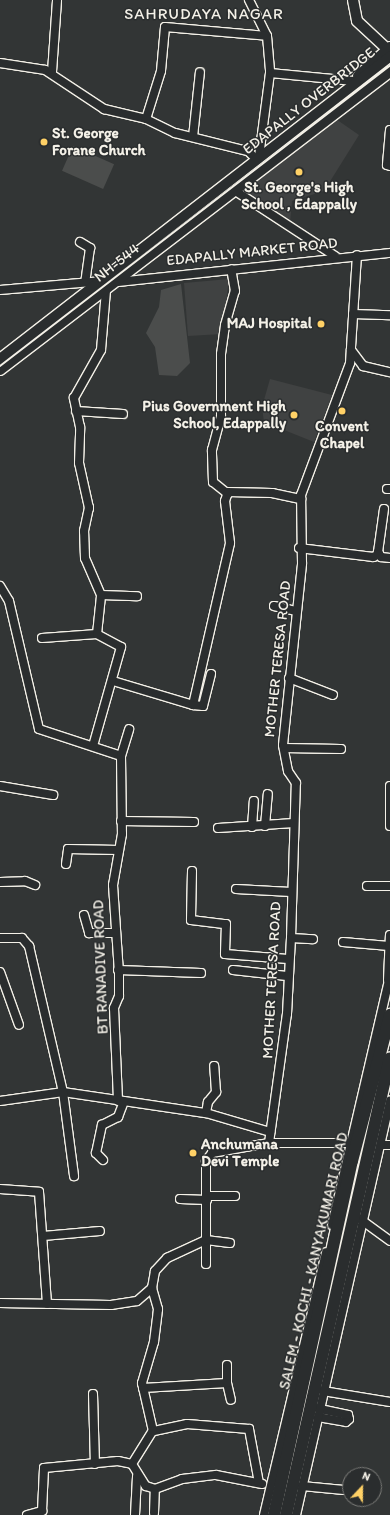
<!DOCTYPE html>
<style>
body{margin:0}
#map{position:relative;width:390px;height:1515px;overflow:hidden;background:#323535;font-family:Itim,sans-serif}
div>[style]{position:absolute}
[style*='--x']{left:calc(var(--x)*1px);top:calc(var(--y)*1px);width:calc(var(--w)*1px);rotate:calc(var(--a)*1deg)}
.built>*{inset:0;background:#404242}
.green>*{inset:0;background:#4b4d4c;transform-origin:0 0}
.roads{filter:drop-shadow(1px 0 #f4f1e8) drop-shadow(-1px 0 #f4f1e8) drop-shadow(0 1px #f4f1e8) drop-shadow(0 -1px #f4f1e8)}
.minor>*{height:8px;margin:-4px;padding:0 4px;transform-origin:4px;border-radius:4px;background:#2a2d2e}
.major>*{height:10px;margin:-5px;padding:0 5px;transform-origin:5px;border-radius:5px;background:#2a2d2e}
.highway>*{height:12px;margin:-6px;padding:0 6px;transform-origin:6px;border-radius:6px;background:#2a2d2e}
.rail>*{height:2px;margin:-1px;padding:0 1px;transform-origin:1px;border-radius:1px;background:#f4f1e8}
.dots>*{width:11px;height:11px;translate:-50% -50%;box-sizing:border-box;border:2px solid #2a2d2e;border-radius:50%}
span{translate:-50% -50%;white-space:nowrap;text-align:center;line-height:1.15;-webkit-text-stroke:3px #2a2d2e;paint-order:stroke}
.street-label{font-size:15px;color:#f4f1e8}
.poi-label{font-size:15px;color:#f4f1e8;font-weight:700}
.left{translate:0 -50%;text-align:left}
.right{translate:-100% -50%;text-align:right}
.neighbourhood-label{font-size:16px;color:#f4f1e8;letter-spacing:1px}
.north{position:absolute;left:342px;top:1467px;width:40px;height:40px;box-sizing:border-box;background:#2a2d2e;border:1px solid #7b7b78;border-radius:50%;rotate:22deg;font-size:11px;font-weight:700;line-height:16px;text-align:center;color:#f4f1e8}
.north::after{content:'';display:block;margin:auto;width:14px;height:18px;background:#ffd166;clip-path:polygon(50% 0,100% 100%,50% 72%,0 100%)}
</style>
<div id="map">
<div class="built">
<i style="clip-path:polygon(333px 117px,359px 135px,324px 191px,292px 201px,290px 223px,239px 190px)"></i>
<i style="clip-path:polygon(229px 279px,222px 334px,188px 336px,184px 283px)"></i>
<i style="clip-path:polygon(270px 379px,332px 395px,314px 442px,264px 422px,262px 407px)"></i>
</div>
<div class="green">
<i style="left:73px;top:146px;width:45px;height:27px;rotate:24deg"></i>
<i style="clip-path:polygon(181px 284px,190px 363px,177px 376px,159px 375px,155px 347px,146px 333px,159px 307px,161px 290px)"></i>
</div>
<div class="roads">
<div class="minor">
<i style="--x:249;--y:0;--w:40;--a:63.4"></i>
<i style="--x:267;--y:36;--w:37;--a:85"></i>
<i style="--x:270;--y:73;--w:84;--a:97.5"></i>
<i style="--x:0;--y:63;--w:46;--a:8.8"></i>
<i style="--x:45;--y:70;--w:71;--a:33.5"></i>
<i style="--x:104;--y:109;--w:43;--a:13.4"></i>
<i style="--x:146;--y:119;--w:32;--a:26"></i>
<i style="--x:175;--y:133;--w:75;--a:13.9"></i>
<i style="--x:248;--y:151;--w:11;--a:45"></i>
<i style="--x:52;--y:72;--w:72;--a:-86"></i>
<i style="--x:270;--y:73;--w:84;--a:5.4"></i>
<i style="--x:146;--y:119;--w:50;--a:-72.6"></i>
<i style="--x:161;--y:71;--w:44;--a:-84.8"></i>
<i style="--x:165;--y:27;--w:102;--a:5"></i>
<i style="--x:390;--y:130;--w:35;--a:95"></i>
<i style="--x:387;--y:165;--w:3;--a:18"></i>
<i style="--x:193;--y:137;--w:65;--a:-83.9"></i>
<i style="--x:234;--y:190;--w:121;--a:33.2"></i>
<i style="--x:80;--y:242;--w:12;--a:31"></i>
<i style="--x:90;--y:248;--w:34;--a:98"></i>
<i style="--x:118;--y:282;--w:274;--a:-6.1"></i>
<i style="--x:0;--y:290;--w:103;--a:-5"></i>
<i style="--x:353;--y:314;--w:37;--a:2"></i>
<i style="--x:351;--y:350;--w:20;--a:53"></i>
<i style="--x:363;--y:366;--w:28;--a:13"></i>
<i style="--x:76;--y:411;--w:47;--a:3.7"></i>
<i style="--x:387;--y:489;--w:3;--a:0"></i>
<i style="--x:228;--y:494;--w:19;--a:-141"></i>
<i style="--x:213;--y:482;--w:32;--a:-92"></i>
<i style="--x:212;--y:450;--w:35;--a:-75"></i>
<i style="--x:221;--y:416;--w:62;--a:-90"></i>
<i style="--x:221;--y:354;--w:29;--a:-82"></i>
<i style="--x:225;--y:325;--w:35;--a:-74"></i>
<i style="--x:235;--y:291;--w:22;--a:-100"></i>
<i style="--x:384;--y:509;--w:43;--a:97.9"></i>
<i style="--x:378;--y:552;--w:6;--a:59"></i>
<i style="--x:381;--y:557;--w:9;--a:6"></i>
<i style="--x:299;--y:548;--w:75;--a:6.9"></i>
<i style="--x:373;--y:557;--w:7;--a:-27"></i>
<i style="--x:0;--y:586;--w:17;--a:59"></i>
<i style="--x:9;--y:601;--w:131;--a:76.8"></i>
<i style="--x:39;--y:729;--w:86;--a:18.2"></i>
<i style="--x:121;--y:756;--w:78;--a:89.3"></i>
<i style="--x:122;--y:834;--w:52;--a:100"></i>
<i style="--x:113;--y:885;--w:88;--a:86.1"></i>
<i style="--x:119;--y:973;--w:23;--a:90"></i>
<i style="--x:119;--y:996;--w:13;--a:113"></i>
<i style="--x:114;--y:1008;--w:93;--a:87.5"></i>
<i style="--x:101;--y:595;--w:36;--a:2"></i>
<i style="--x:274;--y:606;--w:23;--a:13"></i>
<i style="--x:42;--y:638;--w:55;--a:-4.2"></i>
<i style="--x:289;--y:678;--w:47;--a:21.1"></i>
<i style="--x:113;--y:681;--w:84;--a:16.7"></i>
<i style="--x:193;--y:705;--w:166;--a:-77.1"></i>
<i style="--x:230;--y:543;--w:42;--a:-96.8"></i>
<i style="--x:225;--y:501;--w:9;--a:-72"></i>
<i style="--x:228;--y:492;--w:44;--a:1.3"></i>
<i style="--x:272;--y:493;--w:30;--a:12"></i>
<i style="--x:193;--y:705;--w:10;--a:6"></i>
<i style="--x:203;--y:706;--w:33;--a:-76"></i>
<i style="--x:93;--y:746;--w:103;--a:-74.2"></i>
<i style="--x:121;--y:647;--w:27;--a:-152"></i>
<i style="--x:97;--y:634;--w:39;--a:-84"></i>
<i style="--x:101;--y:595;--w:40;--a:-113.4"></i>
<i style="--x:85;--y:558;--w:27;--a:-92"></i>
<i style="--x:84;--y:531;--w:24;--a:-78"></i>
<i style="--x:89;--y:508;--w:46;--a:-102.5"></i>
<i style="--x:79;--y:463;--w:36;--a:-88"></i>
<i style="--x:80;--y:427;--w:30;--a:-102"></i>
<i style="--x:74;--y:398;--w:55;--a:-60.6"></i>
<i style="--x:101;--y:350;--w:60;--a:-85.2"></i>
<i style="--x:284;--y:748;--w:57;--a:1"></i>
<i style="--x:121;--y:756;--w:28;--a:-73"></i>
<i style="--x:0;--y:786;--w:54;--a:9.6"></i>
<i style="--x:390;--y:786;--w:40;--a:90"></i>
<i style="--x:121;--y:821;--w:73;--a:0.8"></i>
<i style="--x:265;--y:826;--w:32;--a:-85"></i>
<i style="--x:252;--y:827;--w:26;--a:-86"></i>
<i style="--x:218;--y:828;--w:76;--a:-3.8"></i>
<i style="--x:66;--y:864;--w:15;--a:-82"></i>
<i style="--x:68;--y:849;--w:51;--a:1.1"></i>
<i style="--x:192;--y:871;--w:49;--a:91.2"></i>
<i style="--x:191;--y:920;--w:35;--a:7"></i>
<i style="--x:226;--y:924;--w:30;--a:92"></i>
<i style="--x:225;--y:954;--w:63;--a:4.5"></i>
<i style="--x:0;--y:882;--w:25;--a:-2"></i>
<i style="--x:25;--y:881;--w:11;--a:22"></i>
<i style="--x:367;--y:886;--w:23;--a:0"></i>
<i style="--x:236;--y:889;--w:55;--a:3.1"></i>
<i style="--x:84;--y:915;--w:19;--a:74"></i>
<i style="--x:89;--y:933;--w:26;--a:0"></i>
<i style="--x:0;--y:938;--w:22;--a:0"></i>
<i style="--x:22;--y:938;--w:11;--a:49"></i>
<i style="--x:29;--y:946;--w:150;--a:76.9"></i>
<i style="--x:63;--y:1092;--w:145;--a:8.4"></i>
<i style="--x:206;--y:1113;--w:67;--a:16.5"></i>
<i style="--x:291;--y:938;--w:22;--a:3"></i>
<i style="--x:343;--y:942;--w:46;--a:5"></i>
<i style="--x:118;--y:970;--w:83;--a:2.1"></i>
<i style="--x:233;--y:970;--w:54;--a:6.3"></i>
<i style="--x:0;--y:972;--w:56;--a:70.3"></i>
<i style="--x:388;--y:980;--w:45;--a:-87.5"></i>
<i style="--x:0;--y:1101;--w:64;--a:-8.1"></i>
<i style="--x:63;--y:1092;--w:85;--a:82.5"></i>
<i style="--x:206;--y:1113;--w:11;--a:-80"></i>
<i style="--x:208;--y:1102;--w:13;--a:-51"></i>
<i style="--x:216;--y:1092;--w:26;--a:-94"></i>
<i style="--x:269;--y:1143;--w:130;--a:-82.1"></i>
<i style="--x:287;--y:1014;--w:76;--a:-87"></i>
<i style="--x:291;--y:938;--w:155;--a:-88.2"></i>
<i style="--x:296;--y:783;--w:14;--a:-124"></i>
<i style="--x:288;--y:771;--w:26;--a:-101"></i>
<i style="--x:283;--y:745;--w:183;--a:-84"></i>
<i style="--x:302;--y:563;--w:68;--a:-90.8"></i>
<i style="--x:301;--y:495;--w:141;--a:-69.6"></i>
<i style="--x:350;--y:363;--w:108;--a:-86.3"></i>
<i style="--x:381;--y:1145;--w:9;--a:0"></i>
<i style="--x:103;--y:1160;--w:10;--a:-135"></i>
<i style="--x:96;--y:1153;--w:29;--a:-78"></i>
<i style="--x:102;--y:1125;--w:18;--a:-27"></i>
<i style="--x:118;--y:1117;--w:17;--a:-69"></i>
<i style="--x:0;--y:1189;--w:39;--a:4"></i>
<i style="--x:39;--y:1192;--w:112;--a:85.9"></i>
<i style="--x:207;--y:1196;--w:28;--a:0"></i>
<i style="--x:180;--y:1199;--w:27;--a:2"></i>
<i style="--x:360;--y:1219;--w:37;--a:36"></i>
<i style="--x:332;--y:1225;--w:257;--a:-76.9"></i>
<i style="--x:43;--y:1236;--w:57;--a:-5"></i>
<i style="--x:206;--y:1264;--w:24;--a:-90"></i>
<i style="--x:206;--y:1240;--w:24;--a:7"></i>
<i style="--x:0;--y:1303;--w:111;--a:1"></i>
<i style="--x:111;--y:1305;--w:26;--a:-9"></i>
<i style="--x:137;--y:1301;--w:20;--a:-41"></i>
<i style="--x:227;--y:1383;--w:17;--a:77"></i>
<i style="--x:143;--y:1388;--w:84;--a:-3.4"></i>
<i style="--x:227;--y:1383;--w:18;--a:-90"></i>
<i style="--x:323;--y:1391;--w:68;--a:9.3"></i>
<i style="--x:93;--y:1394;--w:70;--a:88.4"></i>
<i style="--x:318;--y:1417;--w:28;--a:10"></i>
<i style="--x:346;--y:1422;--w:4;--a:-45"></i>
<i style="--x:349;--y:1419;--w:4;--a:-104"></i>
<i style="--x:348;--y:1415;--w:30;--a:-168"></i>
<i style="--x:132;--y:1464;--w:26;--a:58"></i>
<i style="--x:146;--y:1486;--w:9;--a:18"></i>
<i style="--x:155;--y:1489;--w:29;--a:-20"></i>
<i style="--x:182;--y:1479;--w:34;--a:-7"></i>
<i style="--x:216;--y:1475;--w:47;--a:11.1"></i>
<i style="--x:259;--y:1483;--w:55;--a:-100.5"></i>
<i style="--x:249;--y:1429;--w:62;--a:-175.4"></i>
<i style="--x:187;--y:1424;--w:35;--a:168"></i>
<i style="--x:153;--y:1431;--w:49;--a:-102.9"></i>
<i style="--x:142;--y:1383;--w:43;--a:-73.7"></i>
<i style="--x:154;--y:1342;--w:33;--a:-83"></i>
<i style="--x:158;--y:1309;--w:22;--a:-106"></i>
<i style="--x:152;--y:1288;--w:17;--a:-80"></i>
<i style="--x:155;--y:1271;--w:18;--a:-47"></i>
<i style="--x:167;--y:1258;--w:43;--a:-24.8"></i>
<i style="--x:206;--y:1240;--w:79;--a:-90"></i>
<i style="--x:206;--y:1161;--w:10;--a:-53"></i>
<i style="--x:212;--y:1153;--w:58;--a:-10"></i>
<i style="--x:269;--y:1143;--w:80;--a:0"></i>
<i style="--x:302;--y:1486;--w:42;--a:5.4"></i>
<i style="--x:154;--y:1513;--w:24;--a:-88"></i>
<i style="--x:27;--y:1515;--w:16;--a:-15"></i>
<i style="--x:42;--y:1511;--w:43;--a:-87.3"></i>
<i style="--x:44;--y:1468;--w:74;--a:-5.4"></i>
<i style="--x:118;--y:1461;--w:14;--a:12"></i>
<i style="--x:132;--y:1464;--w:39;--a:-58"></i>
<i style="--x:135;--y:1515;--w:39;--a:-87"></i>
<i style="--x:264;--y:1515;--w:270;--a:-76.7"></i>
<i style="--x:296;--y:1515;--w:425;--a:-77.2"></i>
</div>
<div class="major">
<i style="--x:353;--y:0;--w:21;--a:79"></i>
<i style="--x:357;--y:21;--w:41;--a:43"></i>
<i style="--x:358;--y:76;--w:43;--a:-42.2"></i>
<i style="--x:0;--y:359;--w:493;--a:-37.8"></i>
<i style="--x:0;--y:370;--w:491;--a:-37.4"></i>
</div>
<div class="highway">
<i style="--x:274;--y:1515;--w:362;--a:-77.6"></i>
<i style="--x:352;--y:1161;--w:151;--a:-75.4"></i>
<i style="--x:286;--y:1515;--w:468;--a:-77.2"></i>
</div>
</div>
<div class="rail">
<i style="--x:0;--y:366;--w:492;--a:-37.6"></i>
</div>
<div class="dots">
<i style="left:44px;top:142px;background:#ffd166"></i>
<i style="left:299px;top:172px;background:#ffd166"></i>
<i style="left:321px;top:324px;background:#ffd166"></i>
<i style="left:342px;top:411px;background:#ffd166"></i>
<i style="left:294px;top:415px;background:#ffd166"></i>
<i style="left:193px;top:1153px;background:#ffd166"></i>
</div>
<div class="street-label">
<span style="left:309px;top:101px;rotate:-38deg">EDAPALLY OVERBRIDGE</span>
<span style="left:252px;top:252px;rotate:-6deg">EDAPALLY MARKET ROAD</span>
<span style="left:117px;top:263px;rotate:-38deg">NH-544</span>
<span style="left:278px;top:659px;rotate:-84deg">MOTHER TERESA ROAD</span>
<span style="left:101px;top:967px;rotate:-92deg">BT RANADIVE ROAD</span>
<span style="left:272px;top:980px;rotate:-87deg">MOTHER TERESA ROAD</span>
<span style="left:314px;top:1261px;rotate:-77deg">SALEM - KOCHI - KANYAKUMARI ROAD</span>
</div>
<div class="poi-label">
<span class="left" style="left:52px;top:142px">St. George<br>Forane Church</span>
<span style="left:299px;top:196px">St. George's High<br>School , Edappally</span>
<span class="right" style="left:312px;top:324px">MAJ Hospital</span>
<span class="right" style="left:286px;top:415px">Pius Government High<br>School, Edappally</span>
<span style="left:342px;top:435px">Convent<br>Chapel</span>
<span class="left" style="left:201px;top:1153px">Anchumana<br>Devi Temple</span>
</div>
<div class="neighbourhood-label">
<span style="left:204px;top:14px">SAHRUDAYA NAGAR</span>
</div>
<div class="north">N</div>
</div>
